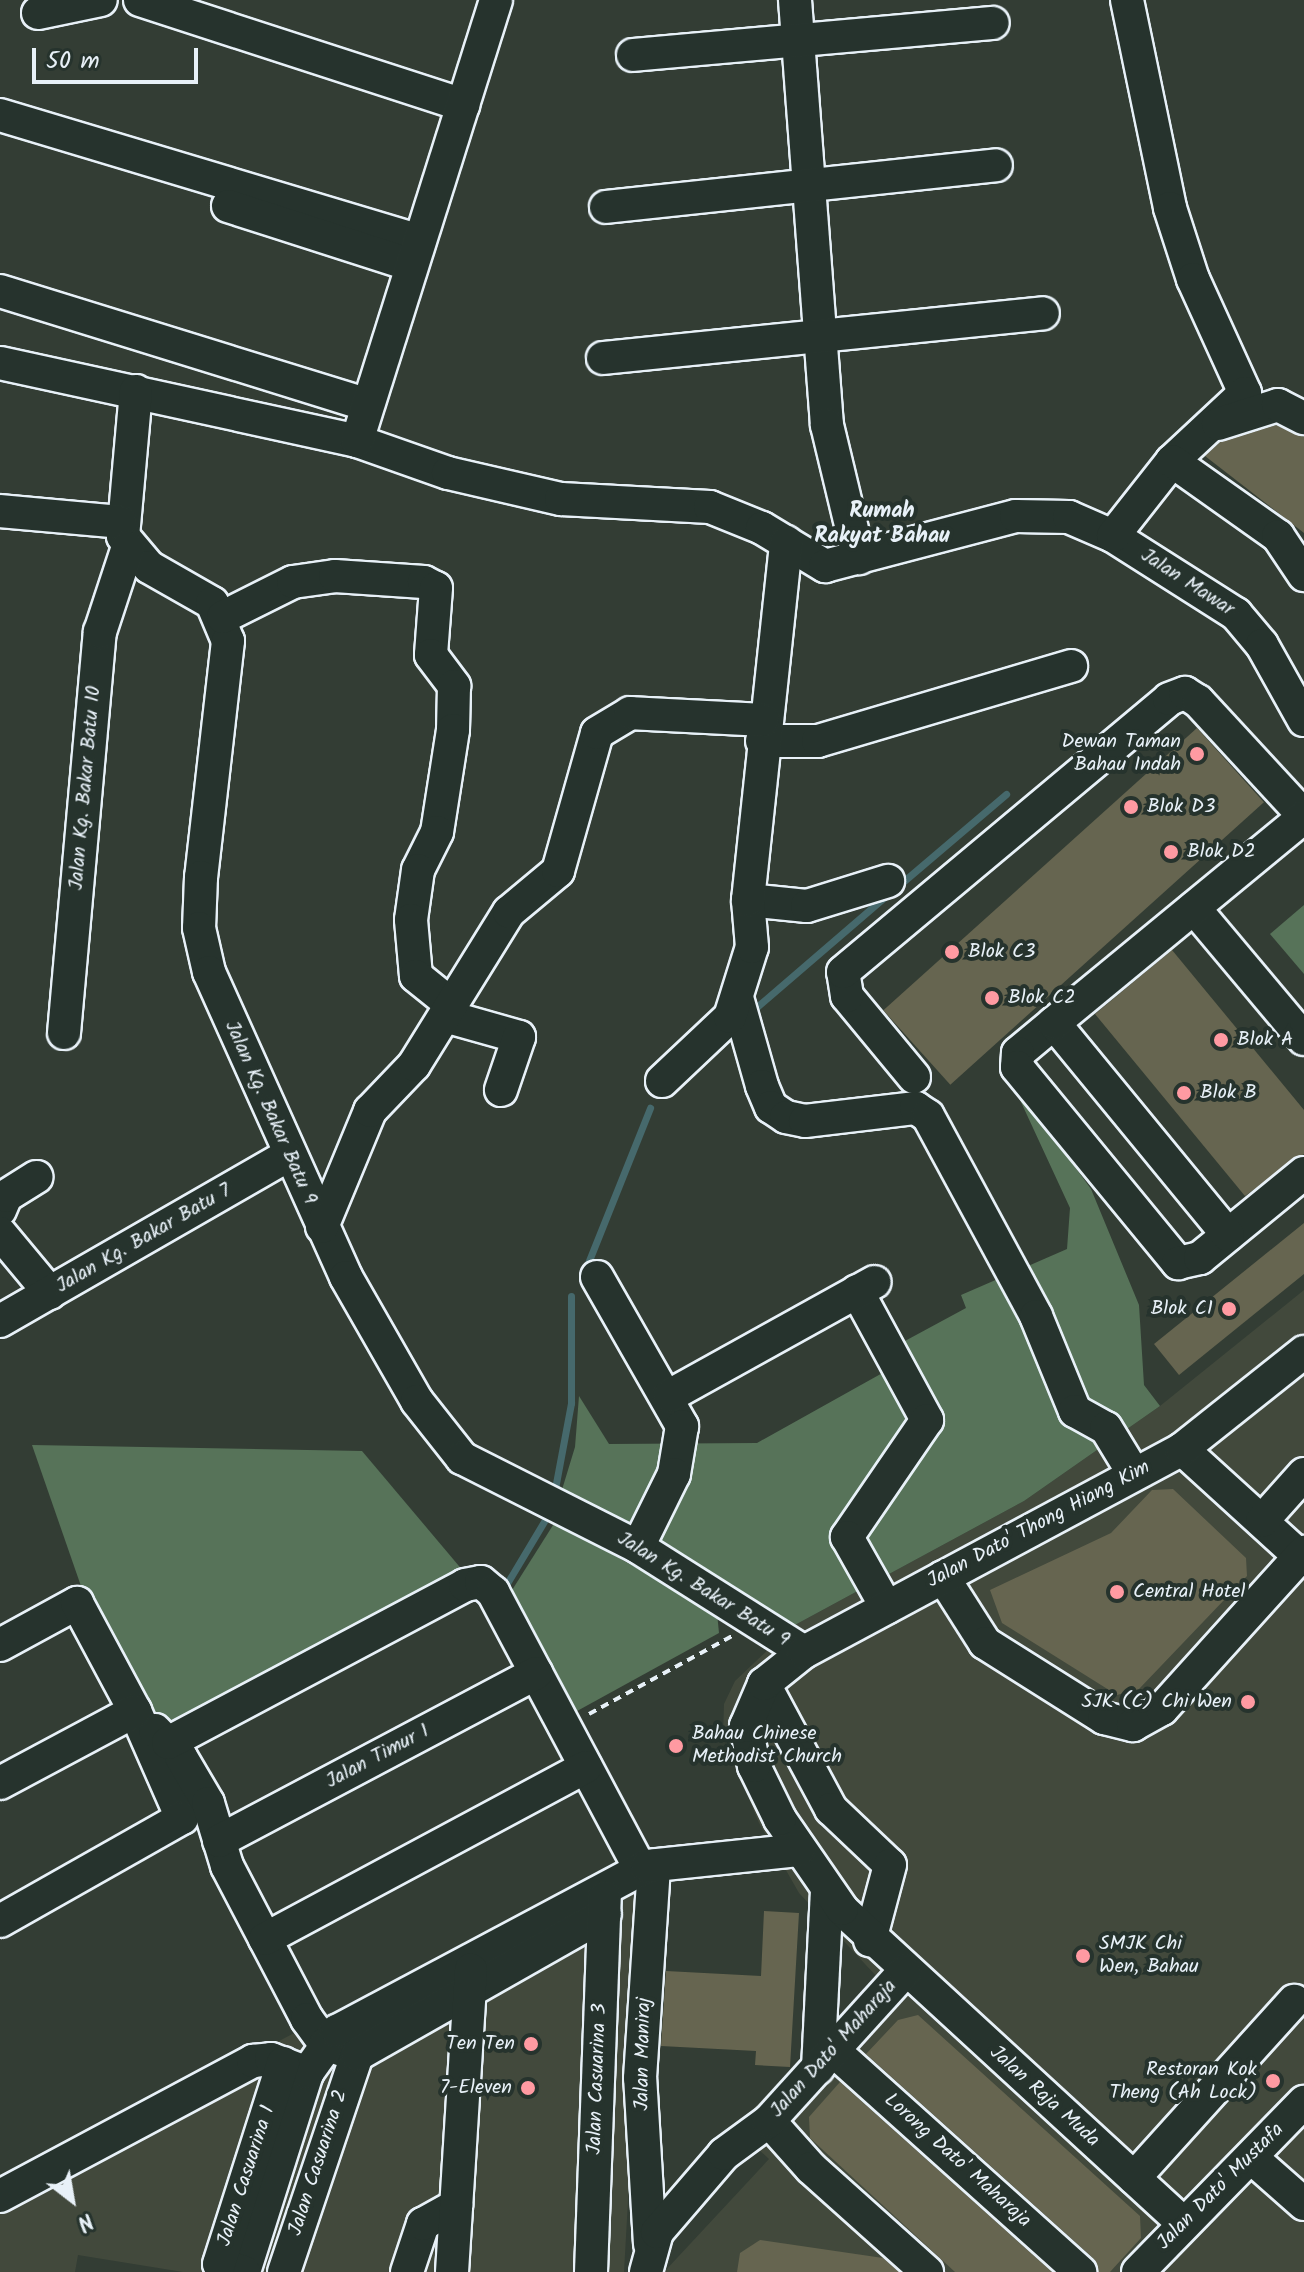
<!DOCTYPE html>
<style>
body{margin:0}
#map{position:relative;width:1304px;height:2272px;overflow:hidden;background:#333d34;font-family:Kalam,sans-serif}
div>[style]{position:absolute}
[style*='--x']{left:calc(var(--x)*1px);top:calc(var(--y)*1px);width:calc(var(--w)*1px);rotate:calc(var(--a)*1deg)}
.built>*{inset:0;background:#42493c}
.green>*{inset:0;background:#577359}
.stream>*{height:7px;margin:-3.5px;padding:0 3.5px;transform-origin:3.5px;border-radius:3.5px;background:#46696c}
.building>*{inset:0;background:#666550;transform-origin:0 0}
.path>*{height:4px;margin-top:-2px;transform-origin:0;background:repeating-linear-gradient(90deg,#e8f1f8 0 8px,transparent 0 14px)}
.roads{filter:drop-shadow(2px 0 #e8f1f8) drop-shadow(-2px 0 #e8f1f8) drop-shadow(0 2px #e8f1f8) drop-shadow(0 -2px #e8f1f8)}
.minor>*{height:32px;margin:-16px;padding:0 16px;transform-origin:16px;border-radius:16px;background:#26332d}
.dots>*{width:22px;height:22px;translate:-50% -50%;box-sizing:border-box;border:4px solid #26332d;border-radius:50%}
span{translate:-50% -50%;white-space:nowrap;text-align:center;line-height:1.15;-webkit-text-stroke:8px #26332d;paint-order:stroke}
.street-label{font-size:20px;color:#e8f1f8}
.poi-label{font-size:20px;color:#e8f1f8}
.right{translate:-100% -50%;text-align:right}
.left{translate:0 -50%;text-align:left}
.neighbourhood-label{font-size:22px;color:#e8f1f8;font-weight:700}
.north{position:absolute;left:32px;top:2160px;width:80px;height:80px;-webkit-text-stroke:6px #26332d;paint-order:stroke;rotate:149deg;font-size:22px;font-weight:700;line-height:32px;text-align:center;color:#e8f1f8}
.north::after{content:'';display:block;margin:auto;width:28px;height:36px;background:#e8f1f8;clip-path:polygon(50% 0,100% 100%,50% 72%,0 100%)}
.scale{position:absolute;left:32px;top:48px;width:166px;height:36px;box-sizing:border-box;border:4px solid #e8f1f8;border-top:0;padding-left:10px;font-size:24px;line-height:28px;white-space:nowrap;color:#e8f1f8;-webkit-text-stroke:6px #26332d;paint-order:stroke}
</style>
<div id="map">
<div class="built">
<i style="clip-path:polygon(1304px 1290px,1304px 2272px,664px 2272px,769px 2159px,735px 2128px,878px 1978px,799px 1893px,759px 1823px,723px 1736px,724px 1704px,735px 1681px,793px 1626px,1024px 1501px,1160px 1406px)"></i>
<i style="clip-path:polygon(646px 1881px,624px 2272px,183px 2272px,78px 2255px,75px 2272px,0 2272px,0 2188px,298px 2031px,348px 2038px)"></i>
</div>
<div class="green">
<i style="clip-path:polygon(1304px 905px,1304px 974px,1270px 934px)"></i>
<i style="clip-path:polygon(1009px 1076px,1091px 1189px,1139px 1305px,1144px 1385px,1160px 1406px,1024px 1501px,793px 1626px,561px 1493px,575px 1447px,579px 1396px,609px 1444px,757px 1443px,886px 1371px,879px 1355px,966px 1308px,961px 1295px,1067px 1249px,1070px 1208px)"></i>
<i style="clip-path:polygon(32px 1445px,362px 1451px,464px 1572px,172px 1727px,146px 1705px,82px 1589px)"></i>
<i style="clip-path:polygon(555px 1522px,717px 1613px,719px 1633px,568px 1716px,507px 1598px)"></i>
</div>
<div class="stream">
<i style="--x:898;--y:886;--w:142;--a:-40.4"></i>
<i style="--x:752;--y:1011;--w:179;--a:-40.7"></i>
<i style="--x:584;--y:1273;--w:178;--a:-68.2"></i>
<i style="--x:554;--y:1494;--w:93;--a:-79.4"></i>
<i style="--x:571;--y:1403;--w:107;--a:-90"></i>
<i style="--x:503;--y:1590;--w:90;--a:-59.1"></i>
</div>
<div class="building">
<i style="clip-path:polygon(1276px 425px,1304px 437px,1304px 533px,1205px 456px,1220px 442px)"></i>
<i style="left:1197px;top:728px;width:100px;height:422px;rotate:48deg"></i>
<i style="clip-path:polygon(1172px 950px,1304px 1110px,1304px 1154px,1245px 1196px,1095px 1014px)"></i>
<i style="clip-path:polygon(1304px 1223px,1304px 1274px,1179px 1375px,1154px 1344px)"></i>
<i style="clip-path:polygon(1173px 1489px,1246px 1558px,1247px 1576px,1139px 1689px,1117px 1695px,1002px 1623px,990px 1590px,1111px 1533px,1152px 1490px)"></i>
<i style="clip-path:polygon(764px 1911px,799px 1913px,790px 2067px,755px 2065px,756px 2051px,661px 2046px,666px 1971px,761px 1976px)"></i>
<i style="clip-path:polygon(918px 2015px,1140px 2216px,1141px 2238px,1110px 2272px,1098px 2272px,1093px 2258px,866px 2054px,898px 2020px)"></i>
<i style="clip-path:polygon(840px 2082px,1052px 2272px,955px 2272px,810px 2138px,809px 2117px)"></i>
<i style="clip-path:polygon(760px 2240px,883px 2258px,899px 2272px,737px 2272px,740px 2253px)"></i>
</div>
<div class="path">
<i style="--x:589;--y:1714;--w:163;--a:-28.6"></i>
</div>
<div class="roads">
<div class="minor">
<i style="--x:140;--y:0;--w:340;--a:18"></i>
<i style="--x:795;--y:0;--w:426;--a:85.7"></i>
<i style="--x:827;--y:425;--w:137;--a:76.5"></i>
<i style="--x:1127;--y:0;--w:212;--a:78.3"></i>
<i style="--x:1170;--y:208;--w:75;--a:72.1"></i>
<i style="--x:1193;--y:279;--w:125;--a:65.5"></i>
<i style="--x:1245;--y:393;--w:100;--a:137"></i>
<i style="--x:38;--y:13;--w:64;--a:-11.7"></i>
<i style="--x:633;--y:55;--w:361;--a:-5.1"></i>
<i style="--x:0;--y:115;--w:438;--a:16.7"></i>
<i style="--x:228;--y:206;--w:193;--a:17.8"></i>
<i style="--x:606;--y:207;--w:392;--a:-6.1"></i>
<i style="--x:0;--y:291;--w:385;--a:17.2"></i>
<i style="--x:603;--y:358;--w:442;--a:-5.8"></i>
<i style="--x:0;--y:363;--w:365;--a:12.3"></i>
<i style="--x:357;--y:441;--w:96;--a:19.4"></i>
<i style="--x:448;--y:473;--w:116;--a:13"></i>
<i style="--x:561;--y:499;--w:149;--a:3.1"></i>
<i style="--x:710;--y:507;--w:56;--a:22"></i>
<i style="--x:762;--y:528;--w:74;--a:31.1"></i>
<i style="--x:825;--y:566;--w:197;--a:-14.7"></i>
<i style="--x:1016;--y:516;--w:53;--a:1.1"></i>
<i style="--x:1069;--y:517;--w:48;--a:23.4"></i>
<i style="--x:1113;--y:536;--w:146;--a:32.4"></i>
<i style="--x:1236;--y:614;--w:40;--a:50"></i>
<i style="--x:1262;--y:645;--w:86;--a:60.8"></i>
<i style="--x:136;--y:391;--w:146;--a:95.1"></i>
<i style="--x:123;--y:536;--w:40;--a:50"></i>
<i style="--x:149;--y:567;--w:73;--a:29.7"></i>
<i style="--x:212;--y:603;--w:41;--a:67.2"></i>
<i style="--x:228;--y:641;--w:238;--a:96.5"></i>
<i style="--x:201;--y:877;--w:51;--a:92.2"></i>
<i style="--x:199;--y:928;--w:45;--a:77.2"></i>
<i style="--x:209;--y:972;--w:334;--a:65.8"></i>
<i style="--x:346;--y:1277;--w:143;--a:60.2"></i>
<i style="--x:417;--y:1401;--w:73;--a:51.7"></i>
<i style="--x:462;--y:1458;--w:197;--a:26.8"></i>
<i style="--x:638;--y:1547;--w:196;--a:32.3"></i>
<i style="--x:1218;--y:424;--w:63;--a:-17.6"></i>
<i style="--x:1278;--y:405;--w:29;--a:27"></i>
<i style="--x:357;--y:441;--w:462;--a:-72.5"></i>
<i style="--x:0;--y:511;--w:121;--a:5.2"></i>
<i style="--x:1113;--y:536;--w:95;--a:-51.8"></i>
<i style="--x:1172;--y:461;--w:130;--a:35.3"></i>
<i style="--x:1278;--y:536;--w:47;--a:56.3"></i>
<i style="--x:223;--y:617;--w:78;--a:-26.6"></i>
<i style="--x:293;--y:582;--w:42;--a:-8.1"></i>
<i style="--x:335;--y:576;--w:89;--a:3.9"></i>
<i style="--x:424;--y:582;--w:13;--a:27"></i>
<i style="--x:436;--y:588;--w:67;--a:94.3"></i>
<i style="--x:431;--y:655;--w:39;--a:53"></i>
<i style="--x:454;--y:686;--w:44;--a:91.3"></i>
<i style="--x:453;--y:730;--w:103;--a:98.9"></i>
<i style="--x:437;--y:832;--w:42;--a:116.6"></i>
<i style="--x:418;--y:870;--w:50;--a:98"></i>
<i style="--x:411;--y:920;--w:56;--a:84.9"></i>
<i style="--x:416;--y:976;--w:46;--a:38.9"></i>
<i style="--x:762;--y:741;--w:56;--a:0"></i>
<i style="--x:818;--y:741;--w:264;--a:-16.5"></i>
<i style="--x:748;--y:900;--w:59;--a:5.8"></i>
<i style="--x:807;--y:906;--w:85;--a:-17.2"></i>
<i style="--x:1194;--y:908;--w:171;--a:50"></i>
<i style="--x:738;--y:1001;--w:88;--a:74.2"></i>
<i style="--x:762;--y:1086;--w:23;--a:67"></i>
<i style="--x:771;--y:1107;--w:18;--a:34"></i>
<i style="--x:786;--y:1117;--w:19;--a:12"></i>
<i style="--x:805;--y:1121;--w:112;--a:-6.7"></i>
<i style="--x:916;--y:1108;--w:14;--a:34"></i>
<i style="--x:928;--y:1116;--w:227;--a:61.6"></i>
<i style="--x:1036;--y:1316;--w:103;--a:67.7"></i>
<i style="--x:1075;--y:1411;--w:35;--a:29"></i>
<i style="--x:1106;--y:1428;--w:54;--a:58.7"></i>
<i style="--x:445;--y:1016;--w:77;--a:15.8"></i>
<i style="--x:519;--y:1037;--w:56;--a:108.8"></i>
<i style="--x:1054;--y:1023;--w:47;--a:140.2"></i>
<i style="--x:1018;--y:1053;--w:14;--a:94"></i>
<i style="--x:1017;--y:1067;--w:254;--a:50.6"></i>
<i style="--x:1178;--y:1263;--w:23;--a:-13"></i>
<i style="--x:1200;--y:1258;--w:134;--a:-39.3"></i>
<i style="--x:64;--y:1033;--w:403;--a:-84.9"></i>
<i style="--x:100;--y:632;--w:89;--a:-71.8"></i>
<i style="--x:914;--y:1077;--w:105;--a:-129.6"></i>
<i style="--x:847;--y:996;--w:24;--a:-99"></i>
<i style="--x:843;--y:972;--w:425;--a:-39.9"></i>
<i style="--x:1169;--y:699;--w:17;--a:-21"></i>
<i style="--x:1185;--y:693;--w:15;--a:32"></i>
<i style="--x:1198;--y:701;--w:156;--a:47.3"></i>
<i style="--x:662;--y:1081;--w:93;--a:-43.3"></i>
<i style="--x:730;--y:1017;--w:73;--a:-72.6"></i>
<i style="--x:752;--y:947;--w:47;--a:-94.9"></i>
<i style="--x:748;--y:900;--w:360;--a:-83.9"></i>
<i style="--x:0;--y:1210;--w:15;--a:-67"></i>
<i style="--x:6;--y:1196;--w:36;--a:-32"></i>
<i style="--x:322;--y:1227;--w:126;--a:-67.5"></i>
<i style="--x:370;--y:1111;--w:64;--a:-46.3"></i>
<i style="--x:414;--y:1065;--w:180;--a:-58.2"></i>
<i style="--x:509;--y:912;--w:64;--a:-39.9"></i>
<i style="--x:558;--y:871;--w:143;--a:-74.2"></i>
<i style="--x:597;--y:733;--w:39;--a:-31"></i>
<i style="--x:630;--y:713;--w:133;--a:3"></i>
<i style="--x:0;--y:1233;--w:78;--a:50.2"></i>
<i style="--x:1228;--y:1235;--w:274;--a:-129.4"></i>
<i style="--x:1054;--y:1023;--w:324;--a:-39.5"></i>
<i style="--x:597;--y:1277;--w:172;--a:60.3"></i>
<i style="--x:682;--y:1426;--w:49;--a:99.5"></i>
<i style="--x:674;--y:1474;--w:81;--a:116.3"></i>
<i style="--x:857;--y:1291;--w:147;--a:61.5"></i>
<i style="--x:927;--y:1420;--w:142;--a:124.4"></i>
<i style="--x:847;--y:1537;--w:81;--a:60.6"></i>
<i style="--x:0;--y:1321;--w:331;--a:-29.9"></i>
<i style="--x:669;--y:1396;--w:235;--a:-29"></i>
<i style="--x:1182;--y:1449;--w:165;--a:42.3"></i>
<i style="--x:1262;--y:1521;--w:63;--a:-48.2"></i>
<i style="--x:943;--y:1577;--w:78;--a:57.5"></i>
<i style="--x:985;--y:1643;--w:141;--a:32.2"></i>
<i style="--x:1104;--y:1718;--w:30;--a:14"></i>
<i style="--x:1133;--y:1725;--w:33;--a:-29"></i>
<i style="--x:1162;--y:1709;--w:212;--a:-47.9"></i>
<i style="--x:0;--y:1645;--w:88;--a:-28.6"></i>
<i style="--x:77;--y:1603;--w:123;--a:61.8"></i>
<i style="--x:135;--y:1711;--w:117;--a:66.3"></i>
<i style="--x:182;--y:1818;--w:209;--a:150.5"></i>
<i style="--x:764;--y:1684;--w:142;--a:61.8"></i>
<i style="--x:831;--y:1809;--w:81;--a:43.5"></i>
<i style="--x:890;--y:1865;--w:78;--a:104.9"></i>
<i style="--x:155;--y:1730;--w:37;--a:46"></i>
<i style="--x:181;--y:1757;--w:53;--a:59.6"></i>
<i style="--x:208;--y:1803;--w:66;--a:73.2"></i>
<i style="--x:227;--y:1866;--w:173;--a:62.4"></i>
<i style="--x:307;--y:2019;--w:31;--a:54"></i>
<i style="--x:325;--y:2044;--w:21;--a:19"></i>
<i style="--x:168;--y:1743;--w:336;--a:-28"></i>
<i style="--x:465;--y:1585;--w:16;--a:-11"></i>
<i style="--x:481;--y:1582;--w:16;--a:40"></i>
<i style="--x:493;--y:1592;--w:314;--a:62"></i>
<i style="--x:0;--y:1783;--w:153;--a:-28.1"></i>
<i style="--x:219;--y:1841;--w:359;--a:-27.9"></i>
<i style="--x:265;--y:1939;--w:364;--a:-28.2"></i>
<i style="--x:834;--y:2051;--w:331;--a:41.9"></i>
<i style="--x:818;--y:2068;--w:178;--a:-87.1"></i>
<i style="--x:769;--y:2121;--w:63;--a:48.2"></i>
<i style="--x:811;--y:2168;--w:156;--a:41.9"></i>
<i style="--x:1253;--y:2159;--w:68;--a:41.4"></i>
<i style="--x:1134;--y:2178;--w:239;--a:-47.9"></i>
<i style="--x:0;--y:2196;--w:287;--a:-28.1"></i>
<i style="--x:253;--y:2061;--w:18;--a:-6"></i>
<i style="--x:271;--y:2059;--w:39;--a:21"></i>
<i style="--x:1183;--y:2223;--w:464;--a:-137.4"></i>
<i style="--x:842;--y:1909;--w:109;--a:-124.6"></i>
<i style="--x:780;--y:1819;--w:59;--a:-116.1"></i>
<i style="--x:754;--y:1766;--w:41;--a:-101.3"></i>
<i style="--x:746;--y:1726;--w:46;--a:-66.8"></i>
<i style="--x:764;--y:1684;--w:51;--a:-38.7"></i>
<i style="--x:804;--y:1652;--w:429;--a:-28.2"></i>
<i style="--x:1182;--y:1449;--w:156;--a:-38.5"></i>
<i style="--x:650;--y:2244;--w:166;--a:-93.4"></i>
<i style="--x:640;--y:2078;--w:213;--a:-86.2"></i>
<i style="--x:244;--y:2272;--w:209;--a:-72.4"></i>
<i style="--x:307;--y:2073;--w:52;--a:-54.5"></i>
<i style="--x:337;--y:2031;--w:351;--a:-28"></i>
<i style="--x:647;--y:1866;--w:153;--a:-6"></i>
<i style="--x:244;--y:2272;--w:26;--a:-162"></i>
<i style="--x:219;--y:2264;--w:211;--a:-72.3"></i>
<i style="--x:284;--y:2272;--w:229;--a:-71.4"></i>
<i style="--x:357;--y:2055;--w:285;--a:-29.6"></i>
<i style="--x:407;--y:2272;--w:51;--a:-71.6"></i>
<i style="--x:423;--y:2224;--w:38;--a:-29"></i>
<i style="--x:452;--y:2272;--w:303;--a:-86.4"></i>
<i style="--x:591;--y:2272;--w:375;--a:-87.9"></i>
<i style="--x:646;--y:2272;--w:41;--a:-74.6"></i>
<i style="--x:657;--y:2232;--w:103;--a:-49.3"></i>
<i style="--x:724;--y:2154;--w:56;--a:-36.3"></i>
<i style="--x:769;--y:2121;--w:202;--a:-47.8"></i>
<i style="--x:1138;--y:2272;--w:238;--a:-45.7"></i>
</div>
</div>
<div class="dots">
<i style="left:1197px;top:754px;background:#ff9aa2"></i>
<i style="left:1131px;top:807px;background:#ff9aa2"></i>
<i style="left:1171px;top:852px;background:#ff9aa2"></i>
<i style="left:952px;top:952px;background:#ff9aa2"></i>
<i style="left:992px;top:998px;background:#ff9aa2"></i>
<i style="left:1221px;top:1040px;background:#ff9aa2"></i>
<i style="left:1184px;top:1093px;background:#ff9aa2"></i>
<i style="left:1229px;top:1309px;background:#ff9aa2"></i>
<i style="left:1117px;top:1592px;background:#ff9aa2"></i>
<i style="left:1248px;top:1702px;background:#ff9aa2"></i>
<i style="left:676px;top:1746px;background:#ff9aa2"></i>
<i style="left:1083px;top:1956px;background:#ff9aa2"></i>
<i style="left:531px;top:2044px;background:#ff9aa2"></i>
<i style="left:1273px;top:2081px;background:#ff9aa2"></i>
<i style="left:528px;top:2088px;background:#ff9aa2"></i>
</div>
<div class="street-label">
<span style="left:1187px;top:583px;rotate:33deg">Jalan Mawar</span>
<span style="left:86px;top:788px;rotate:-85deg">Jalan Kg. Bakar Batu 10</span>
<span style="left:270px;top:1113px;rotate:66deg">Jalan Kg. Bakar Batu 9</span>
<span style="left:144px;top:1239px;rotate:-30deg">Jalan Kg. Bakar Batu 7</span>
<span style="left:1039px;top:1525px;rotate:-28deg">Jalan Dato' Thong Hiang Kim</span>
<span style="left:703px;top:1590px;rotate:32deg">Jalan Kg. Bakar Batu 9</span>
<span style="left:378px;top:1757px;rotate:-28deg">Jalan Timur 1</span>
<span style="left:834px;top:2049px;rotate:-48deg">Jalan Dato' Maharaja</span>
<span style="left:644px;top:2054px;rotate:-89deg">Jalan Maniraj</span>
<span style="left:598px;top:2079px;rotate:-88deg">Jalan Casuarina 3</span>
<span style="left:1044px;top:2097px;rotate:42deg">Jalan Raja Muda</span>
<span style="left:957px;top:2161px;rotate:42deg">Lorong Dato' Maharaja</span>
<span style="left:319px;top:2163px;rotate:-72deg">Jalan Casuarina 2</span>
<span style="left:247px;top:2176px;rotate:-72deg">Jalan Casuarina 1</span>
<span style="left:1221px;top:2187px;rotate:-45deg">Jalan Dato' Mustafa</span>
</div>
<div class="poi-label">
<span class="right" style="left:1181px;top:754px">Dewan Taman<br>Bahau Indah</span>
<span class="left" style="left:1147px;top:807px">Blok D3</span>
<span class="left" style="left:1187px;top:852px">Blok D2</span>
<span class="left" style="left:968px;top:952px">Blok C3</span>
<span class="left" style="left:1008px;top:998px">Blok C2</span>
<span class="left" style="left:1237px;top:1040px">Blok A</span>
<span class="left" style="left:1200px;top:1093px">Blok B</span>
<span class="right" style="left:1213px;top:1309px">Blok C1</span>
<span class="left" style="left:1133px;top:1592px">Central Hotel</span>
<span class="right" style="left:1232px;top:1702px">SJK (C) Chi Wen</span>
<span class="left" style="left:692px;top:1746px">Bahau Chinese<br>Methodist Church</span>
<span class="left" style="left:1099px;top:1956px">SMJK Chi<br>Wen, Bahau</span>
<span class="right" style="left:515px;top:2044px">Ten Ten</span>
<span class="right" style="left:1257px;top:2082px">Restoran Kok<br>Theng (Ah Lock)</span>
<span class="right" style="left:512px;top:2088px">7-Eleven</span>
</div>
<div class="neighbourhood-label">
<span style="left:882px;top:524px">Rumah<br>Rakyat Bahau</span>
</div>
<div class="north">N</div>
<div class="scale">50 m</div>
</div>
